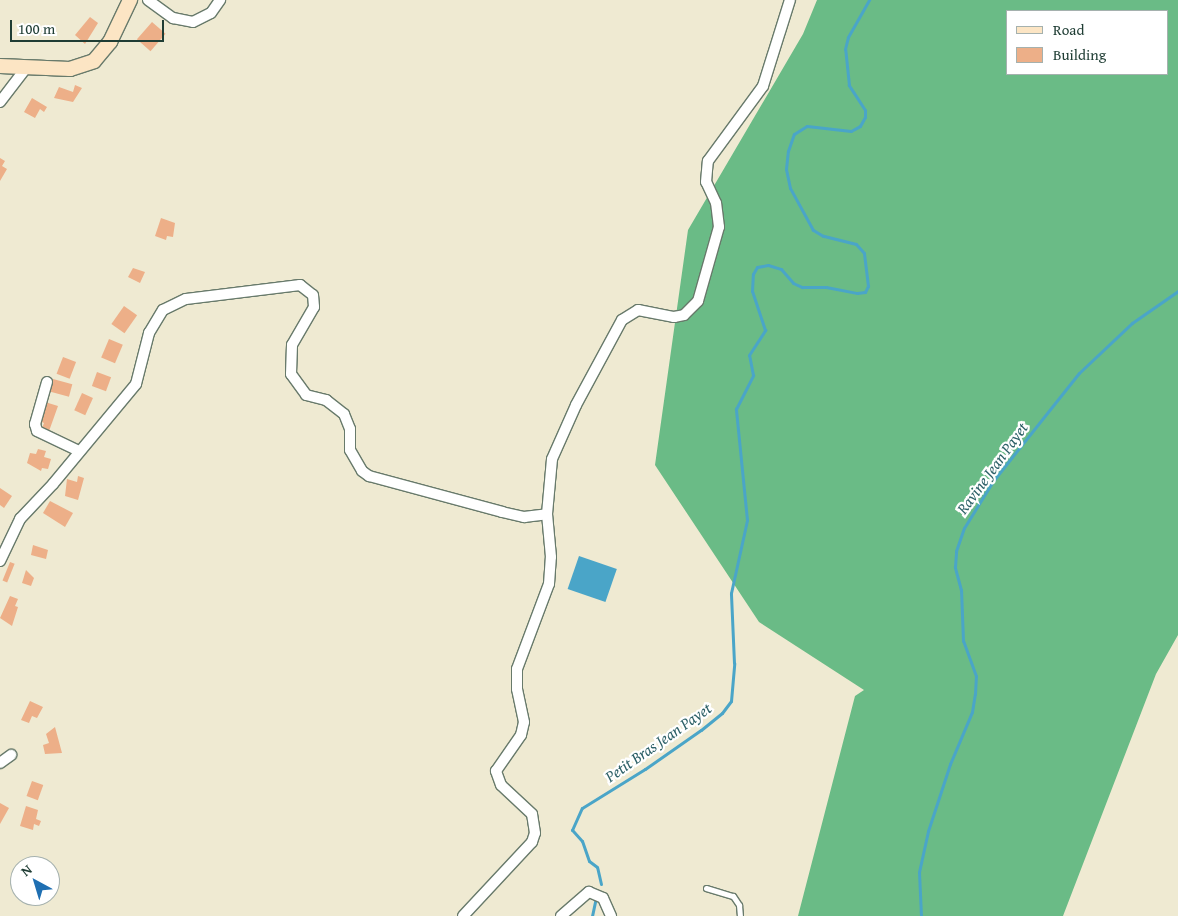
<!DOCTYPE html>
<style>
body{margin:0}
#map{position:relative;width:1178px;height:916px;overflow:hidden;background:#efead2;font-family:"Gentium Book Plus",serif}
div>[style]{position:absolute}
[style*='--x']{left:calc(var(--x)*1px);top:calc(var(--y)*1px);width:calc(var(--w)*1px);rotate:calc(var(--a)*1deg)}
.forest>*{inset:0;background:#6abb86}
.water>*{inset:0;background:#4aa5c8;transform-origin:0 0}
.stream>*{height:3px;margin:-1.5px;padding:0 1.5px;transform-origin:1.5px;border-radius:1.5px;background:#4aa5c8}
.building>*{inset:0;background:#edaf88;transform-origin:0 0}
.roads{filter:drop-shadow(1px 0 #687a6b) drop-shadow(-1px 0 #687a6b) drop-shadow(0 1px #687a6b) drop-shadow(0 -1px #687a6b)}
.lane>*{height:5px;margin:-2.5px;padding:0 2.5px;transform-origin:2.5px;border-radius:2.5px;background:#fff}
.street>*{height:10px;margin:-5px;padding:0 5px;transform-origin:5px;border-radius:5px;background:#fff}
.secondary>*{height:14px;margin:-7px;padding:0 7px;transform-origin:7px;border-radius:7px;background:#fce5c4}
span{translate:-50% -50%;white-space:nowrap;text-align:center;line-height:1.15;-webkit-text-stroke:4.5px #fff;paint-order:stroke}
.water-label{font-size:16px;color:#2e6168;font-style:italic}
.legend{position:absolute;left:1006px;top:10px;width:162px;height:65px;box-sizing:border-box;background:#fff;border:1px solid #a5b1ae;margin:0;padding:6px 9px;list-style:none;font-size:15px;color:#1f3d34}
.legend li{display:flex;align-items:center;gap:10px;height:25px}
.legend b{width:25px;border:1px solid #a5b1ae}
.north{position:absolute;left:10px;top:856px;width:50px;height:50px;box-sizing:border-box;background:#fff;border:1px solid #a5b1ae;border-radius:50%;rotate:321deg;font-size:14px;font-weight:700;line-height:20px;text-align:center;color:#1f3d34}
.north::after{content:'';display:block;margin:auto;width:18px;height:22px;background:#1f6fb2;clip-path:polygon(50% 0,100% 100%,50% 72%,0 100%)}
.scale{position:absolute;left:10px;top:20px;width:154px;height:22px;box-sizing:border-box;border:2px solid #1f3d34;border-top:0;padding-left:6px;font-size:15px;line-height:18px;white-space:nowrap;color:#1f3d34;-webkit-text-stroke:4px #fff;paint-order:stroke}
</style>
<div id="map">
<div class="forest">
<i style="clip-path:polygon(evenodd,817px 0,1178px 0,1178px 635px,1156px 674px,1063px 916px,798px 916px,855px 696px,864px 690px,759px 622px,655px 465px,688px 230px,803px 34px,817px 0,1007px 11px,1167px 11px,1167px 74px,1007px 74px,1007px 11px)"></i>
</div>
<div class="water">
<i style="left:579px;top:556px;width:40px;height:35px;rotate:19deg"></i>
</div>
<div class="stream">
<i style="--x:601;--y:884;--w:17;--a:-103"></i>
<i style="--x:597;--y:867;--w:10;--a:-143"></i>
<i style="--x:589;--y:861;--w:21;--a:-109"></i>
<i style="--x:582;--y:841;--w:15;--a:-132"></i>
<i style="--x:572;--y:830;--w:24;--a:-66"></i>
<i style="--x:582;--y:808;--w:74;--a:-31.8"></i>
<i style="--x:645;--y:769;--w:68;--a:-34.9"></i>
<i style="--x:701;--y:730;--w:27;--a:-39"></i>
<i style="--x:722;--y:713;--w:15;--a:-53"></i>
<i style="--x:731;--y:701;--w:38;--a:-85"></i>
<i style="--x:734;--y:663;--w:70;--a:-92.5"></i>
<i style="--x:731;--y:593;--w:75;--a:-77.6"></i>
<i style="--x:747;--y:520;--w:112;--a:-95.7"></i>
<i style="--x:736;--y:409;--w:38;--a:-63"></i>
<i style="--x:753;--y:375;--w:20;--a:-101"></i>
<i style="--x:749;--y:355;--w:30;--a:-57"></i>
<i style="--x:765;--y:330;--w:41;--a:-108.4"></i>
<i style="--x:752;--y:291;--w:17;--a:-87"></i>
<i style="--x:753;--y:274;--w:8;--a:-60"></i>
<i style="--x:757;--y:267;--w:11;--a:-10"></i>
<i style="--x:768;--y:265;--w:14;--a:17"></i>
<i style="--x:781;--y:269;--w:18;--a:49"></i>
<i style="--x:793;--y:283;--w:10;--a:24"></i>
<i style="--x:802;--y:287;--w:24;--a:0"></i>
<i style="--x:826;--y:287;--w:32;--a:11"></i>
<i style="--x:857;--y:293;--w:8;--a:-7"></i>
<i style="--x:865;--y:292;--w:7;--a:-63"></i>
<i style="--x:868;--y:286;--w:33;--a:-97"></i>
<i style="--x:864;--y:253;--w:12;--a:-132"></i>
<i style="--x:856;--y:244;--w:34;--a:-166"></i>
<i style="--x:823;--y:236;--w:12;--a:-149"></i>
<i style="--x:813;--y:230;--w:48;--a:-118.7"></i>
<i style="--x:790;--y:188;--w:19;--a:-102"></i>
<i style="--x:786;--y:169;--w:18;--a:-84"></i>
<i style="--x:788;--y:151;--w:18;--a:-71"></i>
<i style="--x:794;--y:134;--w:15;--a:-32"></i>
<i style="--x:807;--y:126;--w:44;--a:6.5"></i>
<i style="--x:851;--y:131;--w:10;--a:-29"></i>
<i style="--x:860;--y:126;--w:10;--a:-61"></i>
<i style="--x:865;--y:117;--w:7;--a:-90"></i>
<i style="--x:865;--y:110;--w:30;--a:-123"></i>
<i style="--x:849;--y:85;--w:36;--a:-96"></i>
<i style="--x:845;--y:49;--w:12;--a:-76"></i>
<i style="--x:848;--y:37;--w:43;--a:-60.4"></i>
<i style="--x:592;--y:916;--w:19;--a:-78"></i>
<i style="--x:921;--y:916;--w:44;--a:-92.6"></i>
<i style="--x:919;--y:872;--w:42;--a:-77.6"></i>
<i style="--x:928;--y:831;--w:71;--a:-71.8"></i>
<i style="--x:950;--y:764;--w:56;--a:-67.1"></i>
<i style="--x:972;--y:712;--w:18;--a:-81"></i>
<i style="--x:975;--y:694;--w:18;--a:-87"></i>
<i style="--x:976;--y:676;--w:37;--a:-110"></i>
<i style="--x:963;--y:641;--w:51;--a:-92.2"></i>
<i style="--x:961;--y:590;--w:24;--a:-105"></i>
<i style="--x:955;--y:567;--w:16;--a:-86"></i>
<i style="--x:956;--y:551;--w:24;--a:-71"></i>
<i style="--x:964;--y:528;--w:55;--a:-58.3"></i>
<i style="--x:993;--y:481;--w:138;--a:-51.5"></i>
<i style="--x:1079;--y:373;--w:73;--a:-43.3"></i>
<i style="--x:1132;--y:323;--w:56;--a:-34.8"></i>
</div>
<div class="building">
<i style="clip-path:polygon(90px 17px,98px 23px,85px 44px,75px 35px)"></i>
<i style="left:152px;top:22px;width:18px;height:23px;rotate:41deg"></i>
<i style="clip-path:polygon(75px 85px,82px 88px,73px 102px,54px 98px,59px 87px,73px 92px)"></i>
<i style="clip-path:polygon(32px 98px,47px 107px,44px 112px,40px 109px,35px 118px,24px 112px)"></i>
<i style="clip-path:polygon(0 158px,5px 161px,2px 166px,7px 169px,0 181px)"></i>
<i style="clip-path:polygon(161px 218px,175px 223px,173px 237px,167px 236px,166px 240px,155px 236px)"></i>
<i style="clip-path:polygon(133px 268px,145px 272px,140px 283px,128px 277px)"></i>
<i style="left:124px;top:306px;width:16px;height:22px;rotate:35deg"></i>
<i style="left:109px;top:339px;width:15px;height:20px;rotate:23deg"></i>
<i style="left:63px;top:357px;width:14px;height:18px;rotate:21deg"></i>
<i style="left:97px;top:372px;width:15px;height:15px;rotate:20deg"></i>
<i style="left:53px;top:379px;width:20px;height:13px;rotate:15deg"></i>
<i style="left:82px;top:393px;width:12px;height:19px;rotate:24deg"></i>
<i style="clip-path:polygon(45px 402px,58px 406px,48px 434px,41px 431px,44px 423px,37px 420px)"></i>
<i style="clip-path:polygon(38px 449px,46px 451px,44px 457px,51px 459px,48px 469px,42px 468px,41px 471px,27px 463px,30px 453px,36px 454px)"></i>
<i style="clip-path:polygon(78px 476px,84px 478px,78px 500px,65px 496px,67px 479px,77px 482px)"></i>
<i style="clip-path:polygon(0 488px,12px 496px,4px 508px,0 505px)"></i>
<i style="clip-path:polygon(50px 501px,73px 513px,65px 527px,43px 513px)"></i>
<i style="clip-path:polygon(33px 545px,48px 550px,46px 559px,31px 555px)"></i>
<i style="left:10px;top:562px;width:5px;height:20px;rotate:22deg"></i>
<i style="clip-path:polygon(26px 570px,34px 578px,31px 586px,22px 583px)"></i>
<i style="clip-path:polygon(10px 596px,18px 599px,15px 606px,18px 607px,12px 626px,0 618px)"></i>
<i style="clip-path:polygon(30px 701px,43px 707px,37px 718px,32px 716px,29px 723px,21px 720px)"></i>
<i style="clip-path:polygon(55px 727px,62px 753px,45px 754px,43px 745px,49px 743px,46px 734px)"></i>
<i style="left:32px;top:781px;width:12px;height:16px;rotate:20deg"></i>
<i style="clip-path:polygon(0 803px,9px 808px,0 824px)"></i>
<i style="clip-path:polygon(26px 806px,38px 810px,36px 819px,41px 821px,39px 826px,34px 824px,33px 830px,20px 826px)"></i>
</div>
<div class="roads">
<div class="lane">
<i style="--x:706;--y:888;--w:28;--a:17"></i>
<i style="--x:733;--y:896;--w:11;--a:56"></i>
<i style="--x:739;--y:905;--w:11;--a:85"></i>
</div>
<div class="street">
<i style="--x:148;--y:0;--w:31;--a:36"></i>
<i style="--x:173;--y:18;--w:20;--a:11"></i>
<i style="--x:193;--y:22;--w:20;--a:-27"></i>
<i style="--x:211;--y:13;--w:16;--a:-55"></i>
<i style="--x:0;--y:102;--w:43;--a:-52.6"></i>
<i style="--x:47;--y:382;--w:44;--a:105.9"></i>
<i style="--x:35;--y:424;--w:7;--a:74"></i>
<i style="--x:37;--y:431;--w:47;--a:25.5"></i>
<i style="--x:0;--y:561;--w:47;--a:-64.5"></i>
<i style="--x:20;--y:519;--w:48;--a:-46.7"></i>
<i style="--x:53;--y:484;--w:130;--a:-50.3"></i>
<i style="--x:136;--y:384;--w:53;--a:-75.7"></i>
<i style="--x:149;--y:333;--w:27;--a:-59"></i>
<i style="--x:163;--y:310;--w:25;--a:-26"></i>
<i style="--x:186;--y:299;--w:115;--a:-7"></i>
<i style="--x:300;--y:285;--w:16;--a:38"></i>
<i style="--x:313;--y:295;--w:12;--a:85"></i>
<i style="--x:314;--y:307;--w:44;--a:120.1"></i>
<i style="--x:292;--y:345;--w:29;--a:92"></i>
<i style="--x:291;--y:374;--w:26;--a:54"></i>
<i style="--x:306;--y:395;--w:21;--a:14"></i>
<i style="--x:326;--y:400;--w:23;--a:38"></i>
<i style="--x:344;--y:414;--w:16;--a:68"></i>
<i style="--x:350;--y:429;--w:21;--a:90"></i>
<i style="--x:350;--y:450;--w:24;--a:60"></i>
<i style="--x:362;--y:471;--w:9;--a:36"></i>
<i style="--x:369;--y:476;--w:138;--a:15.1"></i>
<i style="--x:502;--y:512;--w:23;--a:13"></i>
<i style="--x:524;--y:517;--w:23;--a:-7"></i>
<i style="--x:0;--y:763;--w:14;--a:-36"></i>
<i style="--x:463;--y:916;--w:101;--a:-47"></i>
<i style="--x:532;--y:842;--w:9;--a:-72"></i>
<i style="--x:535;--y:833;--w:19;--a:-99"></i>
<i style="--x:532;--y:814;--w:42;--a:-136.9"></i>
<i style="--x:501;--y:785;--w:15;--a:-110"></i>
<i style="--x:496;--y:771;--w:44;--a:-55.2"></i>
<i style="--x:521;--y:735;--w:13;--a:-77"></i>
<i style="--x:524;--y:722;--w:34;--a:-102"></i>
<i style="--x:517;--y:689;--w:20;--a:-90"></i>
<i style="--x:517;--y:669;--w:91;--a:-69.4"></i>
<i style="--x:549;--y:584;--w:27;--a:-86"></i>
<i style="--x:551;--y:557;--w:43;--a:-95.3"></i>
<i style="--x:547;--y:514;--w:55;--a:-84.8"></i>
<i style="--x:552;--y:459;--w:59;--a:-66"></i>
<i style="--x:576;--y:405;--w:97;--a:-61.6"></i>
<i style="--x:622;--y:320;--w:19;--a:-32"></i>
<i style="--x:638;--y:310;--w:37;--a:11"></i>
<i style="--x:674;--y:317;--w:10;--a:-11"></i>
<i style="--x:684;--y:315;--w:20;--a:-45"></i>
<i style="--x:698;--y:301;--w:77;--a:-74.2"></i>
<i style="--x:719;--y:227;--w:24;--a:-97"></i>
<i style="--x:716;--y:203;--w:23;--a:-115"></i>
<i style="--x:706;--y:182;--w:21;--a:-85"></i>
<i style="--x:708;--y:161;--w:93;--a:-53.7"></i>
<i style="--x:763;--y:86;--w:90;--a:-72.6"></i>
<i style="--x:561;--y:916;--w:37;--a:-41"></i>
<i style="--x:589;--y:892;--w:15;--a:23"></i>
<i style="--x:603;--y:898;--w:20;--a:66"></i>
</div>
<div class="secondary">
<i style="--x:0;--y:66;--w:70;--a:2.5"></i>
<i style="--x:70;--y:69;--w:25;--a:-18"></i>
<i style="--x:94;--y:61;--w:25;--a:-50"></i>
<i style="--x:110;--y:42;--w:47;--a:-64.5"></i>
</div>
</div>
<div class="water-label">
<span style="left:992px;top:468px;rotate:-54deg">Ravine Jean Payet</span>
<span style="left:658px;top:742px;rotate:-35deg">Petit Bras Jean Payet</span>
</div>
<ul class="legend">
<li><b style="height:6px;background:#fce5c4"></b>Road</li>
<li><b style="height:14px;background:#edaf88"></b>Building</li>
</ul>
<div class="north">N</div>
<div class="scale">100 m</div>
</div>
